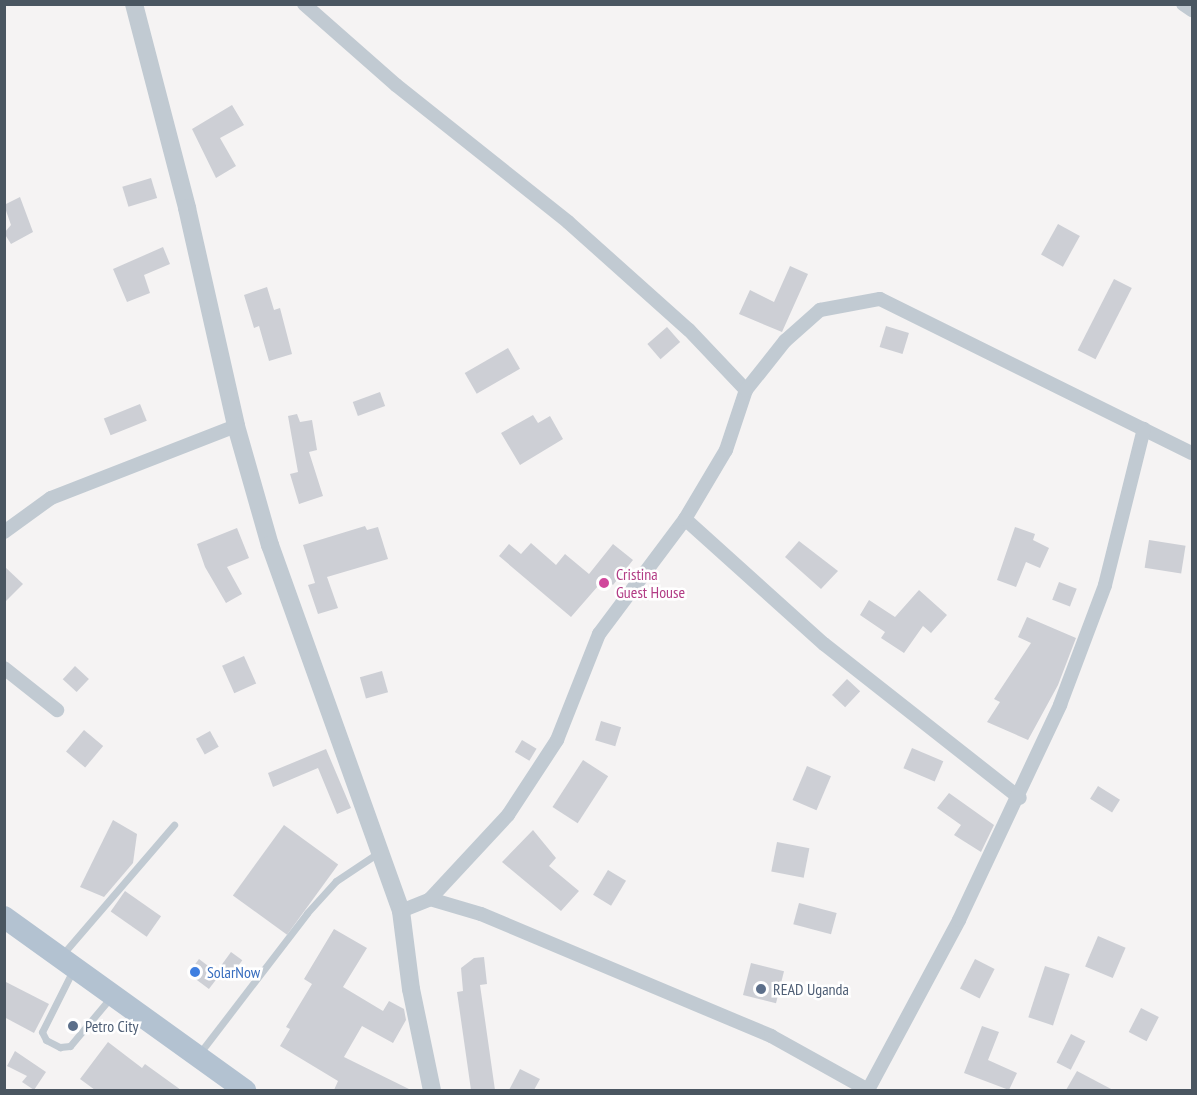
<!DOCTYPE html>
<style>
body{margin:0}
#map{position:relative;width:1197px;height:1095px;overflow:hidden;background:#f5f3f3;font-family:"PT Sans Narrow",sans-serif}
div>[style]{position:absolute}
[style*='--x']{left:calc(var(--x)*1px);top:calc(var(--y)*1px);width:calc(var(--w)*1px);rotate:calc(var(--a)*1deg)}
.building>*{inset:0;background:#cdcfd5;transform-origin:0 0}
.service>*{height:7px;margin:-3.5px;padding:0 3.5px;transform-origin:3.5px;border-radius:3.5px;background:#c1cad2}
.minor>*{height:14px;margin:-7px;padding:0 7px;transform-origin:7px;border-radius:7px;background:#c1cad2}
.tertiary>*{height:18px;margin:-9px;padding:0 9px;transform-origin:9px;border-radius:9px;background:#c1cad2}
.primary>*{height:22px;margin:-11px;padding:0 11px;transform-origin:11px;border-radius:11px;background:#b3c2d1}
.dots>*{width:16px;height:16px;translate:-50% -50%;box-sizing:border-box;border:3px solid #fff;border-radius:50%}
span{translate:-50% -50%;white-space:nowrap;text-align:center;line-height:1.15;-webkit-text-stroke:5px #fff;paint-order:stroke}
.hotel-label{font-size:16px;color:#b23c85}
.left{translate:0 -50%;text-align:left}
.shop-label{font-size:16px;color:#366cbe}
.service-label{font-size:16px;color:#4e5e75}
.frame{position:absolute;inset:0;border:6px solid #4a5661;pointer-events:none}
</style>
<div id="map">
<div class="building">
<i style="clip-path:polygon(232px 105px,244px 125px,220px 138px,236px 166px,216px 178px,192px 129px)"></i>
<i style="left:151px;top:178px;width:21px;height:30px;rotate:73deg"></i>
<i style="clip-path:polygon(20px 197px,33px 232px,11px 244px,4px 233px,11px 225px,4px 205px)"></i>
<i style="left:1058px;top:224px;width:25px;height:35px;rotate:29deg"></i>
<i style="clip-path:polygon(163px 247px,170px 264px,144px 275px,150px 293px,127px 302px,113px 269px)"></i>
<i style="clip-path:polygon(790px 266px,808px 274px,782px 332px,739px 314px,750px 290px,774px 302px)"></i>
<i style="left:1114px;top:279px;width:20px;height:80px;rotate:27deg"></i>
<i style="clip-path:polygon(267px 287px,274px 310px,280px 308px,292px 354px,269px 361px,259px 326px,254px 328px,244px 295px)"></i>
<i style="left:886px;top:326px;width:24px;height:22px;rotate:17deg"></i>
<i style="left:667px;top:327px;width:20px;height:26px;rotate:49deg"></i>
<i style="left:508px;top:348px;width:24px;height:50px;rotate:60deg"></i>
<i style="left:380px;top:392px;width:15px;height:29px;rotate:70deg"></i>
<i style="left:140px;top:404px;width:18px;height:39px;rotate:68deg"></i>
<i style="clip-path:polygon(297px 414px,300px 422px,312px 420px,317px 450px,309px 452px,323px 496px,299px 504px,290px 474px,298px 472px,288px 416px)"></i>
<i style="clip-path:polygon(533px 415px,538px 423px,550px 416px,563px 439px,520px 465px,501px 433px)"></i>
<i style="clip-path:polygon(365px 526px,367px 530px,378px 527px,388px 559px,327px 577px,338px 608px,318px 614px,308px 585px,315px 583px,303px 545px)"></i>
<i style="clip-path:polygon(1015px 527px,1035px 534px,1033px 540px,1049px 548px,1040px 568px,1026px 562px,1016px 587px,997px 580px)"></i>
<i style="clip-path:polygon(237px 528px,249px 558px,227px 567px,242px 594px,226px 603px,205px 567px,197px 544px)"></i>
<i style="left:1149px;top:540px;width:37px;height:28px;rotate:9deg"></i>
<i style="clip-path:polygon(799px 541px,838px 571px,821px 589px,785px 557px)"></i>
<i style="clip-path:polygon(531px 543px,556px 565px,565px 554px,589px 574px,613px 544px,633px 560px,613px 585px,605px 578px,571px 617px,499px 556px,509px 544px,521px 554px)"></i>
<i style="clip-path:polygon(4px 566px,23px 584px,4px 603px)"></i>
<i style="left:1059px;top:582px;width:19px;height:19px;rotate:21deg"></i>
<i style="clip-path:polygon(919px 590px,947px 615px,931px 633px,923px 626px,904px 653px,881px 638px,885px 632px,860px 615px,869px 600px,895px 617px)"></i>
<i style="clip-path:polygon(1027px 617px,1076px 638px,1058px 685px,1028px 740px,987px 722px,1000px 702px,994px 699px,1031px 643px,1018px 637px)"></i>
<i style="left:244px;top:656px;width:30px;height:24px;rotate:66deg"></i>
<i style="left:75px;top:666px;width:19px;height:18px;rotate:43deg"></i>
<i style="left:382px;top:671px;width:22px;height:23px;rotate:74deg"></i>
<i style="left:847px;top:679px;width:18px;height:22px;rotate:43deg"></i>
<i style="left:601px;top:721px;width:21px;height:20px;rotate:17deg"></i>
<i style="left:84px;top:730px;width:25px;height:28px;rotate:40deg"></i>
<i style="left:210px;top:731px;width:18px;height:16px;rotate:61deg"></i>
<i style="left:522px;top:740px;width:17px;height:14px;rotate:31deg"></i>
<i style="left:912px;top:748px;width:34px;height:22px;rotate:23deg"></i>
<i style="clip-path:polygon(326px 749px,351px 808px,337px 814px,318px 768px,273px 787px,268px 773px)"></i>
<i style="left:583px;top:760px;width:30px;height:56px;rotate:33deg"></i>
<i style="left:807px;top:766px;width:26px;height:37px;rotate:23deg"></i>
<i style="left:1098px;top:786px;width:26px;height:15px;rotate:32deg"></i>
<i style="clip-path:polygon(949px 793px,994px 825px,981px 852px,954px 835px,961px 825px,937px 808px)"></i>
<i style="clip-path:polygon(113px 820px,137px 834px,133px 863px,104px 897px,80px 887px)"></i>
<i style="left:284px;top:825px;width:67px;height:87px;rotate:36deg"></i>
<i style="clip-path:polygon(533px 830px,556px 858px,549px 866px,579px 891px,561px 911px,502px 862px)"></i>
<i style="left:777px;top:842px;width:33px;height:30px;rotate:11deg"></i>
<i style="left:608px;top:870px;width:21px;height:29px;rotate:31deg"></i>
<i style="left:125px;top:891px;width:44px;height:25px;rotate:35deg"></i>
<i style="left:799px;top:903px;width:39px;height:22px;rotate:15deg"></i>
<i style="clip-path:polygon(334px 929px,367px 948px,343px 987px,383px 1011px,389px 1001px,404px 1009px,406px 1020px,393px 1043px,362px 1026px,344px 1057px,411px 1090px,334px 1090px,338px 1081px,280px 1046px,290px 1029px,286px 1027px,312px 984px,304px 979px)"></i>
<i style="left:1098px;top:936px;width:30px;height:33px;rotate:23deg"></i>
<i style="left:231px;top:952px;width:14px;height:18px;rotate:36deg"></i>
<i style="clip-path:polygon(484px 957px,487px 984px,480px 985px,495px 1090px,471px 1090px,457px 992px,463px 991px,461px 968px,474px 958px)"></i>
<i style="left:199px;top:959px;width:26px;height:18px;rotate:37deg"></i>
<i style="left:975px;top:959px;width:22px;height:33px;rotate:27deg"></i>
<i style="left:751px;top:963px;width:34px;height:33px;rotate:14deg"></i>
<i style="left:1045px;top:966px;width:26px;height:54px;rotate:18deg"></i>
<i style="clip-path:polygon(4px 981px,49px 1004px,34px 1033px,4px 1017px)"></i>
<i style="left:1141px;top:1008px;width:20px;height:27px;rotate:27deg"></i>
<i style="clip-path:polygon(982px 1026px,999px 1032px,988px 1060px,1017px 1073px,1009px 1090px,964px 1073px)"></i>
<i style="left:1071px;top:1034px;width:16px;height:32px;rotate:27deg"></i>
<i style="clip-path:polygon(108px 1042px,142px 1068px,145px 1064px,181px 1090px,95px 1090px,80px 1079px)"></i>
<i style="clip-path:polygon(15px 1051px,46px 1072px,34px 1090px,22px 1082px,27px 1076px,7px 1066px)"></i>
<i style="clip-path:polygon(520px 1069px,540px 1079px,534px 1090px,509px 1090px)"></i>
<i style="clip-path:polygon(1077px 1071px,1113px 1090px,1066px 1090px)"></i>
</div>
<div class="service">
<i style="--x:62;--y:955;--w:172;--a:-49.3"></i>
<i style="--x:72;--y:972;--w:67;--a:116.6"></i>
<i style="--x:42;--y:1032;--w:9;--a:63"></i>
<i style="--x:46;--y:1040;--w:16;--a:27"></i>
<i style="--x:60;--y:1047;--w:10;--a:-6"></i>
<i style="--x:70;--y:1046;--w:64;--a:-50.1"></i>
<i style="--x:199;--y:1054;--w:178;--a:-52.5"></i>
<i style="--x:307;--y:913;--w:43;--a:-47.8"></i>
<i style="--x:336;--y:881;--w:50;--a:-33.7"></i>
</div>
<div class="minor">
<i style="--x:304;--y:4;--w:123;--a:41.4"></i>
<i style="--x:396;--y:85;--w:220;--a:38.5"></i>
<i style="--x:568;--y:222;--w:162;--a:41.8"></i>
<i style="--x:689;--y:330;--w:83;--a:46.5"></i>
<i style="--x:1183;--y:4;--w:11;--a:34"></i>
<i style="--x:685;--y:519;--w:187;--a:42"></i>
<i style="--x:824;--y:644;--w:249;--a:38.2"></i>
<i style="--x:4;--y:532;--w:58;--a:-35.9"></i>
<i style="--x:51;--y:498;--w:199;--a:-21.3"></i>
<i style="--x:4;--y:668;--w:68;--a:38.4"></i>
<i style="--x:430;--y:899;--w:53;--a:16.4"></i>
<i style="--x:481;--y:914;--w:315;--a:22.8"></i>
<i style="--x:771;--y:1036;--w:111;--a:29.1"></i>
<i style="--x:401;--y:911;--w:31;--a:-22"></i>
<i style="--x:430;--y:899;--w:115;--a:-47.1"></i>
<i style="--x:508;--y:815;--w:90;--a:-56.8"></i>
<i style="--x:557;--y:740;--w:114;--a:-68.4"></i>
<i style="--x:599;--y:634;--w:144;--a:-53.2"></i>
<i style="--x:685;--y:519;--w:80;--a:-59.3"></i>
<i style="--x:726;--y:450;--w:63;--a:-71.6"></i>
<i style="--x:746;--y:390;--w:63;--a:-51.5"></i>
<i style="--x:785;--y:341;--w:47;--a:-41.5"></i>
<i style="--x:820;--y:310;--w:61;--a:-10.4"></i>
<i style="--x:880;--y:299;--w:348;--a:26.3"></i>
<i style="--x:868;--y:1090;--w:193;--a:-61.8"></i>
<i style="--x:959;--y:920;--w:238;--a:-64.8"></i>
<i style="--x:1060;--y:705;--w:128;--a:-69.4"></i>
<i style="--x:1105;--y:585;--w:161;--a:-76"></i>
</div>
<div class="tertiary">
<i style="--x:134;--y:4;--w:211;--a:75.4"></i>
<i style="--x:187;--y:208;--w:223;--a:77.3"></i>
<i style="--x:236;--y:426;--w:124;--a:74.1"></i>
<i style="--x:270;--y:545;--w:389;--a:70.3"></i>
<i style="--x:401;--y:911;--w:79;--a:82.7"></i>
<i style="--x:411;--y:989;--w:103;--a:78.3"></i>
</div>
<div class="primary">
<i style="--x:4;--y:917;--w:297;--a:35.7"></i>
</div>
<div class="dots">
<i style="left:604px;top:583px;background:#d1479c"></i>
<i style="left:195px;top:972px;background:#3f7fe0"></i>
<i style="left:761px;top:989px;background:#5c6f8a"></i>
<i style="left:73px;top:1026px;background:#5c6f8a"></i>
</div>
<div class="hotel-label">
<span class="left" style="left:616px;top:583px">Cristina<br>Guest House</span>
</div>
<div class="shop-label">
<span class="left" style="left:207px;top:972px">SolarNow</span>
</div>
<div class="service-label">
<span class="left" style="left:773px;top:989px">READ Uganda</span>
<span class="left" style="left:85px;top:1026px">Petro City</span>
</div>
<div class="frame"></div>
</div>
